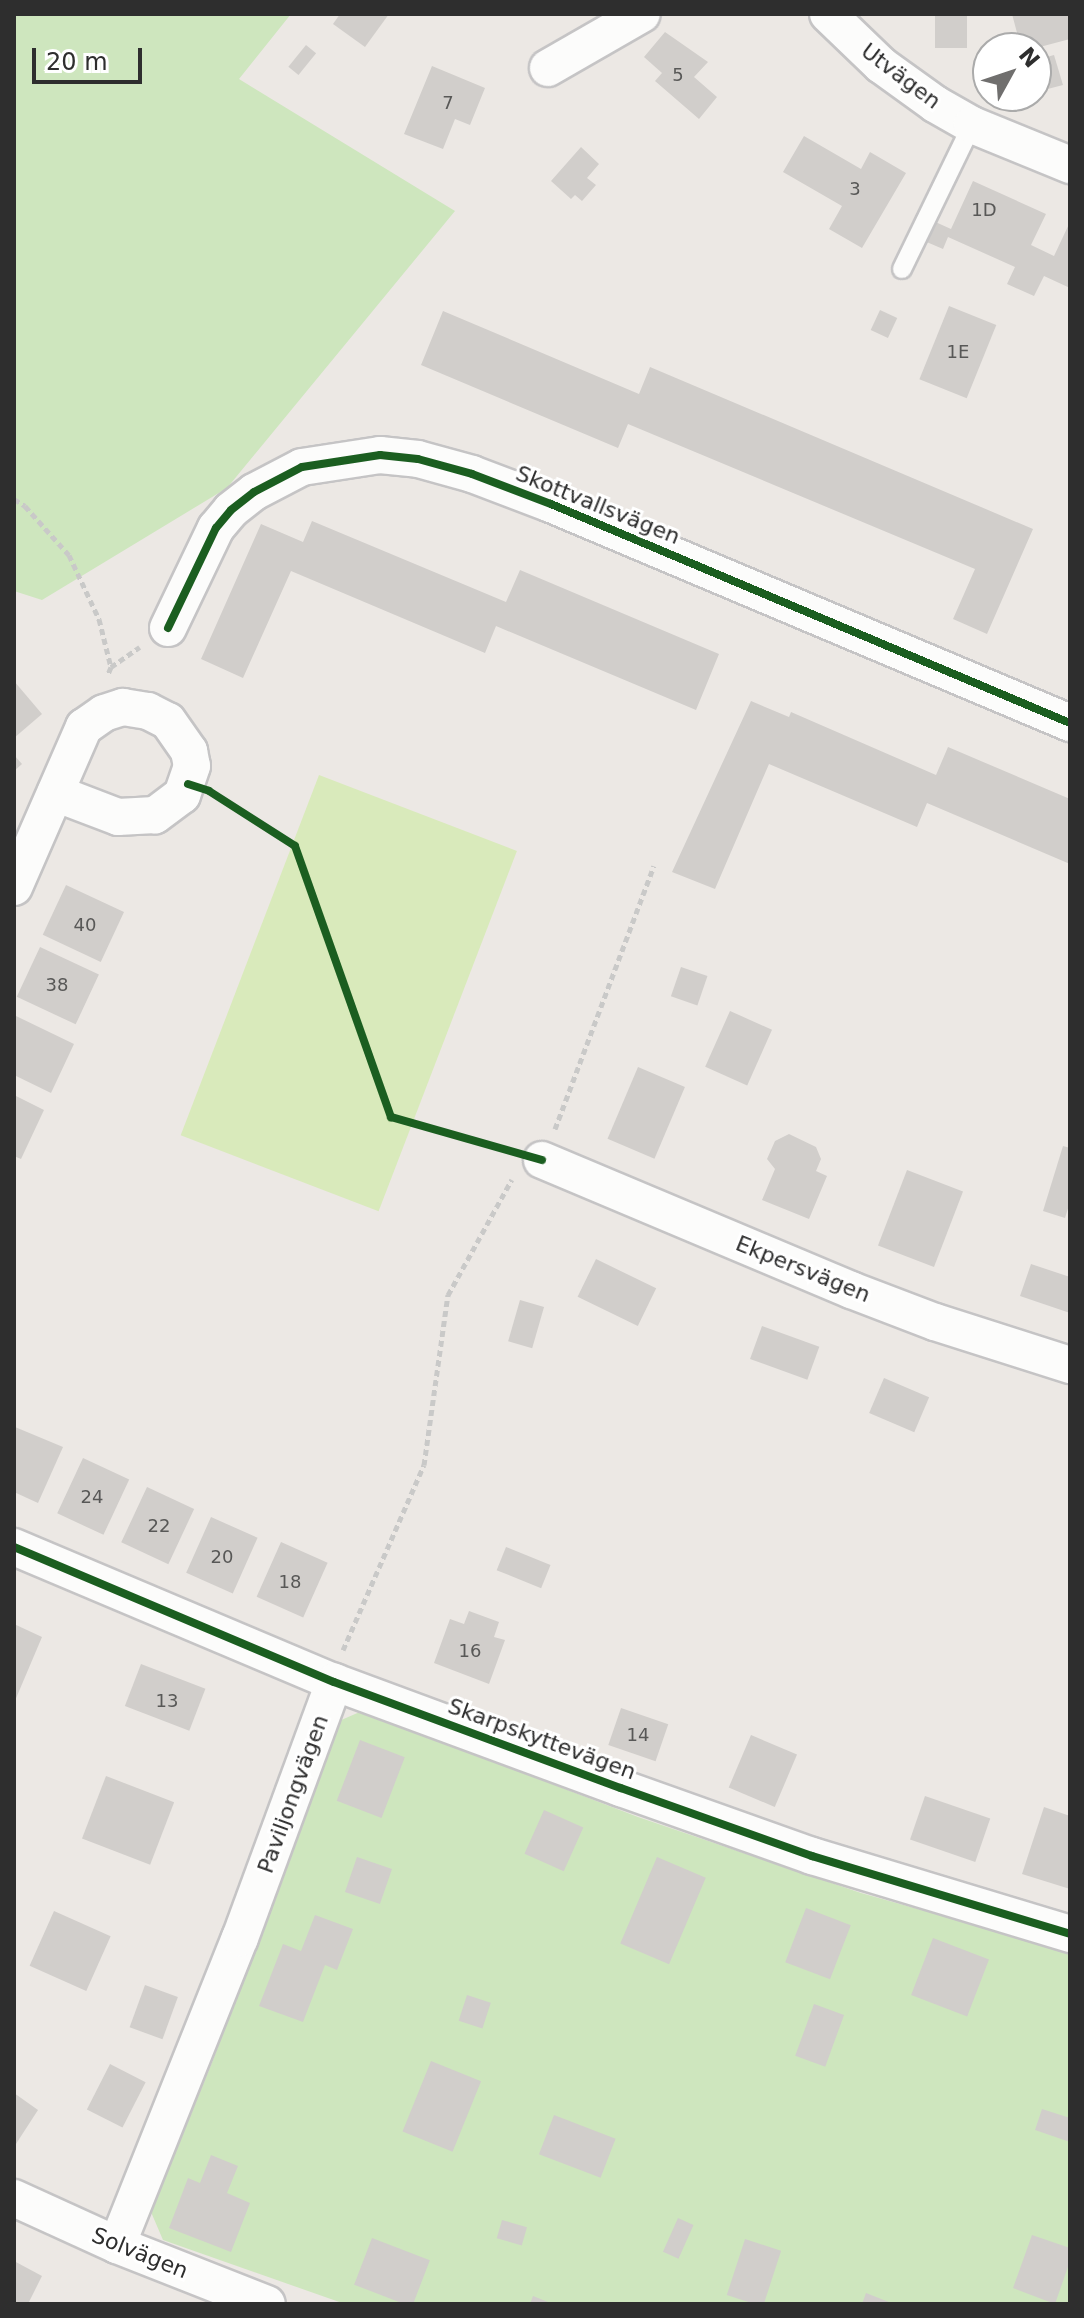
<!DOCTYPE html>
<meta charset="utf-8">
<style>
body{margin:0}
#map{position:relative;width:1084px;height:2318px;overflow:hidden;background:#ece8e4;font-family:"DejaVu Sans",sans-serif}
div>[style]{position:absolute}
[style*='--x']{left:calc(var(--x)*1px);top:calc(var(--y)*1px);width:calc(var(--w)*1px);rotate:calc(var(--a)*1deg)}
.green>*{inset:0;background:#cee6be}
.pitch>*{inset:0;background:#d9eabb;transform-origin:0 0}
.building>*{inset:0;background:#d1cecb;transform-origin:0 0}
.path>*{height:5px;margin-top:-2.5px;transform-origin:0;background:repeating-linear-gradient(90deg,#c9c9c8 0 6px,transparent 0 10px)}
.roads{filter:drop-shadow(2px 0 #c5c4c5) drop-shadow(-2px 0 #c5c4c5) drop-shadow(0 2px #c5c4c5) drop-shadow(0 -2px #c5c4c5)}
.service>*{height:18px;margin:-9px;padding:0 9px;transform-origin:9px;border-radius:9px;background:#fcfcfb}
.minor>*{height:36px;margin:-18px;padding:0 18px;transform-origin:18px;border-radius:18px;background:#fcfcfb}
.cycleway>*{height:8px;margin:-4px;padding:0 4px;transform-origin:4px;border-radius:4px;background:#1b5e20}
span{translate:-50% -50%;white-space:nowrap;text-align:center;line-height:1.15;-webkit-text-stroke:6px #fff;paint-order:stroke}
.number-label{font-size:18px;color:#585857}
.number-label span{-webkit-text-stroke-width:0}
.street-label{font-size:22px;color:#2e2e2e}
.frame{position:absolute;inset:0;border:16px solid #2e2e2e;pointer-events:none}
.north{position:absolute;left:972px;top:32px;width:80px;height:80px;box-sizing:border-box;background:#fff;border:2px solid #ababab;border-radius:50%;rotate:50deg;font-size:22px;font-weight:700;line-height:32px;text-align:center;color:#2e2e2e}
.north::after{content:'';display:block;margin:auto;width:28px;height:36px;background:#706f6e;clip-path:polygon(50% 0,100% 100%,50% 72%,0 100%)}
.scale{position:absolute;left:32px;top:48px;width:110px;height:36px;box-sizing:border-box;border:4px solid #2e2e2e;border-top:0;padding-left:10px;font-size:24px;line-height:28px;white-space:nowrap;color:#2e2e2e;-webkit-text-stroke:6px #fff;paint-order:stroke}
</style>
<div id="map">
<div class="green">
<i style="clip-path:polygon(14px 14px,291px 14px,239px 79px,455px 211px,227px 488px,42px 600px,14px 591px)"></i>
<i style="clip-path:polygon(362px 1711px,638px 1817px,861px 1893px,1070px 1952px,1070px 2304px,345px 2304px,163px 2240px,151px 2212px,213px 2060px,339px 1721px)"></i>
</div>
<div class="pitch">
<i style="left:319px;top:775px;width:212px;height:386px;rotate:21deg"></i>
</div>
<div class="building">
<i style="clip-path:polygon(340px 14px,389px 14px,365px 47px,333px 24px)"></i>
<i style="left:935px;top:14px;width:32px;height:34px"></i>
<i style="clip-path:polygon(1012px 14px,1070px 14px,1070px 39px,1036px 48px,1010px 48px,1020px 44px)"></i>
<i style="clip-path:polygon(665px 32px,708px 62px,694px 77px,717px 97px,699px 119px,655px 81px,662px 73px,644px 57px)"></i>
<i style="left:306px;top:45px;width:13px;height:28px;rotate:39deg"></i>
<i style="clip-path:polygon(1054px 55px,1063px 85px,1036px 92px,1036px 60px)"></i>
<i style="clip-path:polygon(432px 66px,485px 88px,470px 125px,455px 119px,443px 149px,404px 134px)"></i>
<i style="clip-path:polygon(804px 136px,861px 169px,870px 152px,906px 173px,862px 248px,829px 229px,842px 206px,783px 172px)"></i>
<i style="clip-path:polygon(581px 147px,599px 164px,587px 178px,596px 185px,582px 201px,575px 195px,571px 199px,551px 181px)"></i>
<i style="clip-path:polygon(973px 181px,1046px 214px,1031px 245px,1054px 256px,1070px 222px,1070px 288px,1044px 276px,1034px 296px,1007px 284px,1015px 267px,948px 237px,943px 249px,922px 240px,931px 220px,951px 229px)"></i>
<i style="left:949px;top:306px;width:51px;height:79px;rotate:22deg"></i>
<i style="left:880px;top:310px;width:19px;height:22px;rotate:25deg"></i>
<i style="clip-path:polygon(443px 311px,639px 394px,650px 367px,1033px 529px,987px 634px,953px 619px,975px 569px,628px 424px,618px 448px,421px 365px)"></i>
<i style="clip-path:polygon(312px 521px,506px 602px,520px 570px,719px 654px,696px 710px,496px 626px,485px 653px,291px 571px,243px 678px,201px 659px,261px 524px,303px 542px)"></i>
<i style="clip-path:polygon(14px 681px,42px 714px,14px 738px)"></i>
<i style="clip-path:polygon(751px 701px,789px 717px,791px 712px,936px 775px,948px 747px,1070px 799px,1070px 864px,927px 803px,917px 827px,769px 764px,715px 889px,672px 872px)"></i>
<i style="clip-path:polygon(14px 755px,22px 764px,14px 771px)"></i>
<i style="left:66px;top:885px;width:64px;height:55px;rotate:25deg"></i>
<i style="left:40px;top:947px;width:65px;height:55px;rotate:25deg"></i>
<i style="left:681px;top:967px;width:28px;height:31px;rotate:19deg"></i>
<i style="left:730px;top:1011px;width:46px;height:61px;rotate:24deg"></i>
<i style="clip-path:polygon(16px 1016px,74px 1044px,51px 1093px,14px 1075px)"></i>
<i style="left:638px;top:1067px;width:51px;height:78px;rotate:23deg"></i>
<i style="clip-path:polygon(14px 1095px,44px 1110px,21px 1159px,14px 1156px)"></i>
<i style="clip-path:polygon(789px 1134px,816px 1147px,821px 1159px,816px 1171px,827px 1176px,809px 1219px,762px 1200px,775px 1169px,767px 1159px,775px 1141px)"></i>
<i style="clip-path:polygon(1063px 1146px,1070px 1148px,1070px 1202px,1065px 1218px,1043px 1211px)"></i>
<i style="left:907px;top:1170px;width:60px;height:81px;rotate:21deg"></i>
<i style="left:596px;top:1259px;width:67px;height:42px;rotate:26deg"></i>
<i style="clip-path:polygon(1031px 1264px,1070px 1277px,1070px 1313px,1020px 1296px)"></i>
<i style="left:520px;top:1300px;width:25px;height:43px;rotate:16deg"></i>
<i style="left:762px;top:1326px;width:61px;height:35px;rotate:20deg"></i>
<i style="left:884px;top:1378px;width:49px;height:38px;rotate:23deg"></i>
<i style="clip-path:polygon(15px 1427px,63px 1447px,38px 1503px,14px 1492px)"></i>
<i style="left:83px;top:1458px;width:51px;height:61px;rotate:25deg"></i>
<i style="left:147px;top:1487px;width:52px;height:61px;rotate:25deg"></i>
<i style="left:211px;top:1517px;width:51px;height:61px;rotate:24deg"></i>
<i style="left:281px;top:1542px;width:51px;height:60px;rotate:24deg"></i>
<i style="left:506px;top:1547px;width:48px;height:25px;rotate:22deg"></i>
<i style="clip-path:polygon(469px 1611px,499px 1622px,494px 1637px,505px 1640px,489px 1684px,434px 1663px,450px 1619px,464px 1624px)"></i>
<i style="clip-path:polygon(14px 1624px,42px 1637px,14px 1703px)"></i>
<i style="left:141px;top:1664px;width:69px;height:45px;rotate:21deg"></i>
<i style="left:621px;top:1708px;width:50px;height:39px;rotate:19deg"></i>
<i style="left:751px;top:1735px;width:50px;height:57px;rotate:23deg"></i>
<i style="left:360px;top:1740px;width:48px;height:65px;rotate:21deg"></i>
<i style="left:106px;top:1776px;width:73px;height:67px;rotate:21deg"></i>
<i style="left:925px;top:1796px;width:69px;height:46px;rotate:19deg"></i>
<i style="clip-path:polygon(1044px 1807px,1070px 1816px,1070px 1889px,1022px 1874px)"></i>
<i style="left:544px;top:1810px;width:43px;height:48px;rotate:24deg"></i>
<i style="left:357px;top:1857px;width:37px;height:37px;rotate:19deg"></i>
<i style="left:657px;top:1857px;width:53px;height:94px;rotate:23deg"></i>
<i style="left:806px;top:1908px;width:48px;height:58px;rotate:21deg"></i>
<i style="left:54px;top:1911px;width:62px;height:60px;rotate:24deg"></i>
<i style="clip-path:polygon(315px 1915px,353px 1929px,337px 1970px,325px 1965px,303px 2022px,259px 2006px,283px 1944px,301px 1951px)"></i>
<i style="left:933px;top:1938px;width:60px;height:61px;rotate:21deg"></i>
<i style="left:145px;top:1985px;width:35px;height:45px;rotate:20deg"></i>
<i style="left:467px;top:1995px;width:25px;height:27px;rotate:18deg"></i>
<i style="left:814px;top:2004px;width:32px;height:55px;rotate:20deg"></i>
<i style="left:431px;top:2061px;width:54px;height:76px;rotate:22deg"></i>
<i style="left:110px;top:2064px;width:40px;height:51px;rotate:27deg"></i>
<i style="clip-path:polygon(14px 2093px,38px 2110px,14px 2147px)"></i>
<i style="clip-path:polygon(1042px 2109px,1070px 2118px,1070px 2142px,1035px 2130px)"></i>
<i style="left:554px;top:2115px;width:66px;height:42px;rotate:21deg"></i>
<i style="clip-path:polygon(211px 2155px,238px 2166px,227px 2193px,250px 2203px,231px 2252px,169px 2228px,188px 2178px,200px 2183px)"></i>
<i style="left:678px;top:2218px;width:17px;height:37px;rotate:24deg"></i>
<i style="left:502px;top:2220px;width:26px;height:19px;rotate:16deg"></i>
<i style="clip-path:polygon(1032px 2235px,1070px 2248px,1070px 2261px,1055px 2304px,1013px 2288px)"></i>
<i style="left:372px;top:2238px;width:62px;height:50px;rotate:21deg"></i>
<i style="left:745px;top:2239px;width:38px;height:59px;rotate:18deg"></i>
<i style="clip-path:polygon(14px 2261px,42px 2276px,28px 2304px,14px 2304px)"></i>
<i style="clip-path:polygon(866px 2293px,894px 2304px,862px 2304px)"></i>
<i style="clip-path:polygon(533px 2296px,553px 2304px,530px 2304px)"></i>
</div>
<div class="path">
<i style="--x:14;--y:499;--w:13;--a:32"></i>
<i style="--x:25;--y:506;--w:66;--a:48.1"></i>
<i style="--x:69;--y:555;--w:71;--a:64.9"></i>
<i style="--x:99;--y:619;--w:49;--a:76"></i>
<i style="--x:111;--y:667;--w:8;--a:113"></i>
<i style="--x:111;--y:667;--w:35;--a:-35"></i>
<i style="--x:555;--y:1129;--w:281;--a:-69.4"></i>
<i style="--x:343;--y:1650;--w:202;--a:-66.4"></i>
<i style="--x:424;--y:1465;--w:172;--a:-82"></i>
<i style="--x:448;--y:1295;--w:132;--a:-61.1"></i>
</div>
<div class="roads">
<div class="service">
<i style="--x:902;--y:269;--w:160;--a:-64.1"></i>
</div>
<div class="minor">
<i style="--x:828;--y:14;--w:74;--a:43.9"></i>
<i style="--x:881;--y:65;--w:67;--a:35.8"></i>
<i style="--x:935;--y:104;--w:43;--a:29.6"></i>
<i style="--x:972;--y:125;--w:106;--a:22.2"></i>
<i style="--x:548;--y:68;--w:108;--a:-29.9"></i>
<i style="--x:168;--y:628;--w:111;--a:-64.4"></i>
<i style="--x:216;--y:528;--w:23;--a:-50"></i>
<i style="--x:231;--y:510;--w:29;--a:-38"></i>
<i style="--x:254;--y:492;--w:54;--a:-27.5"></i>
<i style="--x:302;--y:467;--w:79;--a:-8.7"></i>
<i style="--x:380;--y:455;--w:38;--a:6"></i>
<i style="--x:418;--y:459;--w:56;--a:15.5"></i>
<i style="--x:472;--y:474;--w:85;--a:20.8"></i>
<i style="--x:551;--y:504;--w:563;--a:22.88"></i>
<i style="--x:14;--y:887;--w:175;--a:-66.4"></i>
<i style="--x:84;--y:727;--w:24;--a:-35"></i>
<i style="--x:104;--y:713;--w:20;--a:-18"></i>
<i style="--x:123;--y:707;--w:25;--a:9"></i>
<i style="--x:148;--y:711;--w:22;--a:27"></i>
<i style="--x:168;--y:721;--w:37;--a:55"></i>
<i style="--x:189;--y:751;--w:15;--a:79"></i>
<i style="--x:192;--y:766;--w:31;--a:109"></i>
<i style="--x:182;--y:795;--w:34;--a:143"></i>
<i style="--x:155;--y:815;--w:37;--a:177"></i>
<i style="--x:118;--y:817;--w:67;--a:-159.1"></i>
<i style="--x:542;--y:1160;--w:335;--a:22.8"></i>
<i style="--x:851;--y:1290;--w:90;--a:20.9"></i>
<i style="--x:935;--y:1322;--w:142;--a:17.7"></i>
<i style="--x:14;--y:1547;--w:347;--a:22.9"></i>
<i style="--x:334;--y:1682;--w:306;--a:20.3"></i>
<i style="--x:621;--y:1788;--w:203;--a:19.6"></i>
<i style="--x:812;--y:1856;--w:270;--a:16.8"></i>
<i style="--x:14;--y:2198;--w:113;--a:24.5"></i>
<i style="--x:117;--y:2245;--w:161;--a:21.5"></i>
<i style="--x:117;--y:2245;--w:331;--a:-68.2"></i>
<i style="--x:240;--y:1938;--w:273;--a:-69.8"></i>
</div>
</div>
<div class="cycleway">
<i style="--x:168;--y:628;--w:111;--a:-64.4"></i>
<i style="--x:216;--y:528;--w:23;--a:-50"></i>
<i style="--x:231;--y:510;--w:29;--a:-38"></i>
<i style="--x:254;--y:492;--w:54;--a:-27.5"></i>
<i style="--x:302;--y:467;--w:79;--a:-8.7"></i>
<i style="--x:380;--y:455;--w:38;--a:6"></i>
<i style="--x:418;--y:459;--w:56;--a:15.5"></i>
<i style="--x:472;--y:474;--w:85;--a:20.8"></i>
<i style="--x:551;--y:504;--w:563;--a:22.88"></i>
<i style="--x:188;--y:784;--w:22;--a:18"></i>
<i style="--x:209;--y:791;--w:102;--a:32.6"></i>
<i style="--x:295;--y:846;--w:288;--a:70.5"></i>
<i style="--x:391;--y:1117;--w:157;--a:15.9"></i>
<i style="--x:14;--y:1547;--w:347;--a:22.9"></i>
<i style="--x:334;--y:1682;--w:306;--a:20.3"></i>
<i style="--x:621;--y:1788;--w:203;--a:19.6"></i>
<i style="--x:812;--y:1856;--w:270;--a:16.8"></i>
</div>
<div class="number-label">
<span style="left:678px;top:75px">5</span>
<span style="left:448px;top:103px">7</span>
<span style="left:855px;top:189px">3</span>
<span style="left:984px;top:210px">1D</span>
<span style="left:958px;top:352px">1E</span>
<span style="left:85px;top:925px">40</span>
<span style="left:57px;top:985px">38</span>
<span style="left:92px;top:1497px">24</span>
<span style="left:159px;top:1526px">22</span>
<span style="left:222px;top:1557px">20</span>
<span style="left:290px;top:1582px">18</span>
<span style="left:470px;top:1651px">16</span>
<span style="left:167px;top:1701px">13</span>
<span style="left:638px;top:1735px">14</span>
</div>
<div class="street-label">
<span style="left:901px;top:76px;rotate:37deg">Utvägen</span>
<span style="left:598px;top:505px;rotate:22deg">Skottvallsvägen</span>
<span style="left:803px;top:1269px;rotate:22deg">Ekpersvägen</span>
<span style="left:542px;top:1739px;rotate:20deg">Skarpskyttevägen</span>
<span style="left:293px;top:1794px;rotate:-70deg">Paviljongvägen</span>
<span style="left:140px;top:2253px;rotate:22deg">Solvägen</span>
</div>
<div class="frame"></div>
<div class="north">N</div>
<div class="scale">20 m</div>
</div>
